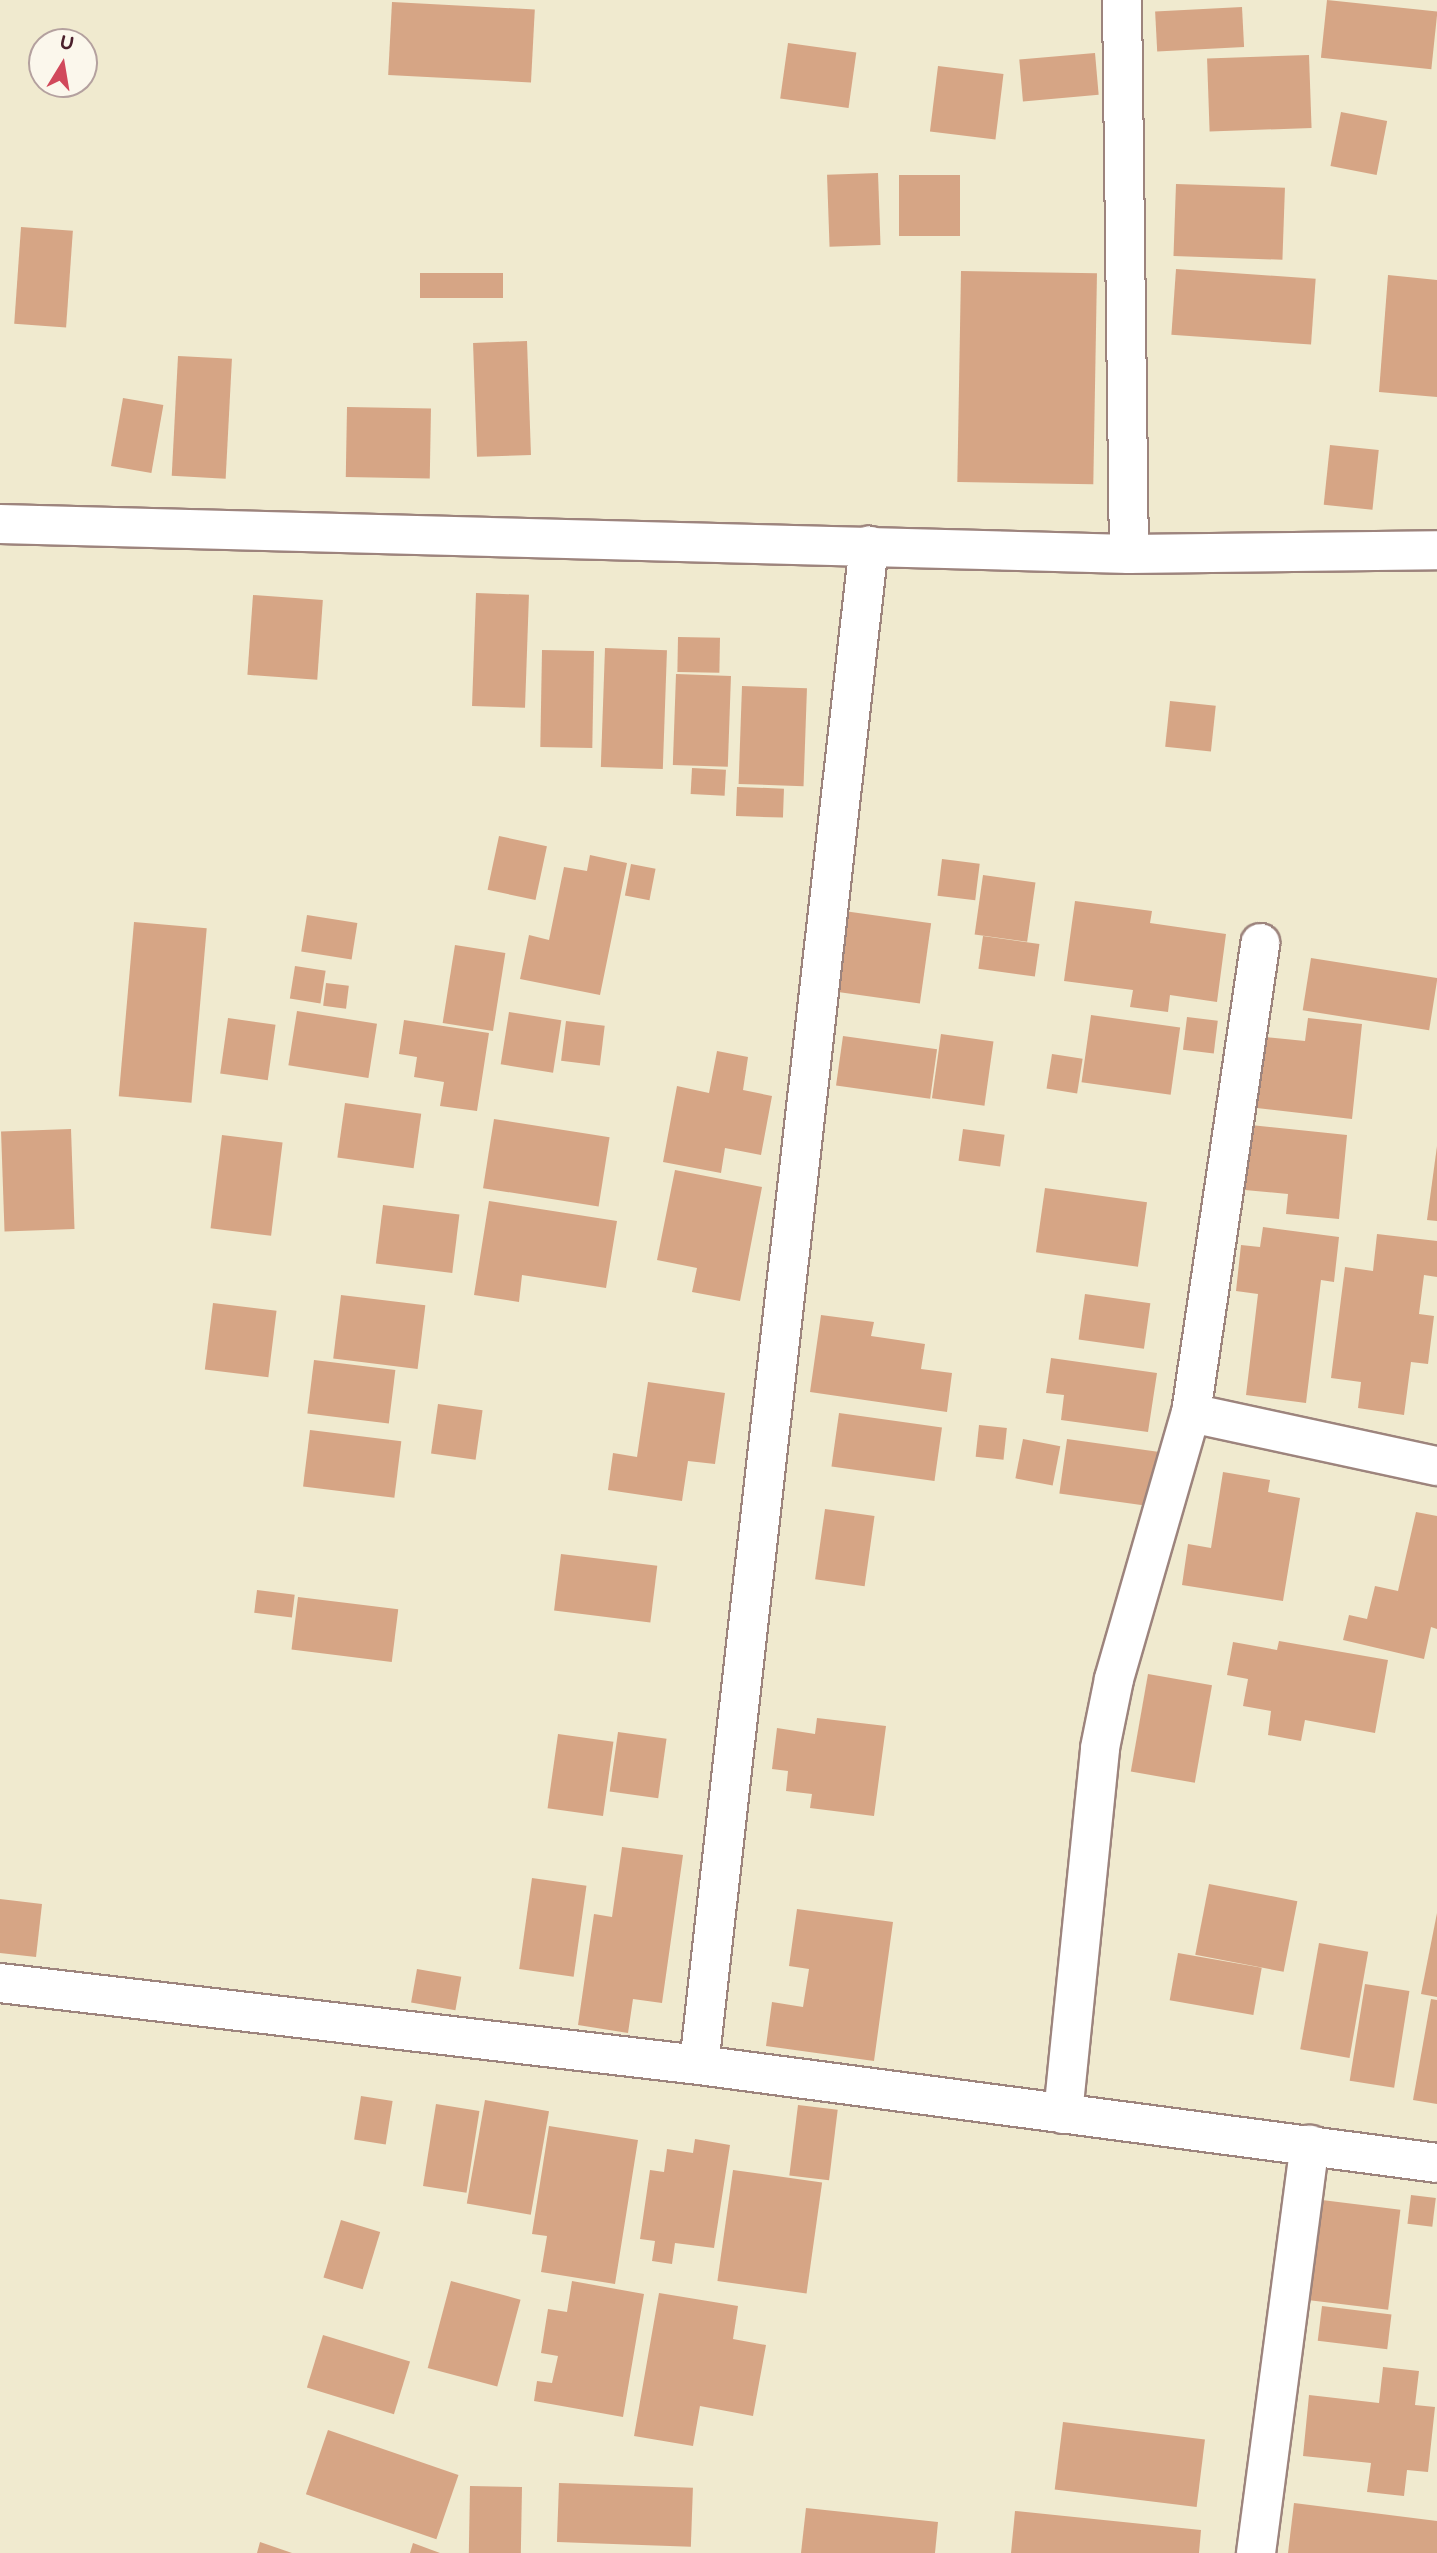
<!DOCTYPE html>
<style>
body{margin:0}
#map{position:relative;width:1437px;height:2553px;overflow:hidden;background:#f0eacf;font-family:"Balsamiq Sans",sans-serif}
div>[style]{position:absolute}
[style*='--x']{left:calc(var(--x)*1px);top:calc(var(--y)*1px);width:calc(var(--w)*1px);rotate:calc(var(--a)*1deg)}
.building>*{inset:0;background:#d6a585;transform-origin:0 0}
.roads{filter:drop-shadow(2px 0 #9d847d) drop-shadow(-2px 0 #9d847d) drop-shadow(0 2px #9d847d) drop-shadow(0 -2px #9d847d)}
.minor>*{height:38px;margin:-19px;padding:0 19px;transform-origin:19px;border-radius:19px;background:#fff}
span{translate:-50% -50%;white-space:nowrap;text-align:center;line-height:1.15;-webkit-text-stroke:5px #fbf7ec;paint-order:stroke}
.north{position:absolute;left:28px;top:28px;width:70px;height:70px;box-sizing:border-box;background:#fbf7ec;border:2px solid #b4a19f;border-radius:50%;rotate:11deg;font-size:19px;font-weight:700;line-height:28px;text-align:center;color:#4a1f2b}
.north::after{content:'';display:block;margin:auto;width:24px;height:32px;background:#d1495b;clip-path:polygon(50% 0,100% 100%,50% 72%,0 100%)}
</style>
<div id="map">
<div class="building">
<i style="left:1327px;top:0;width:111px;height:58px;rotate:6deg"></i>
<i style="left:392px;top:2px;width:143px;height:73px;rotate:3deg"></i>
<i style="left:1242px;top:7px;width:40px;height:87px;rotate:87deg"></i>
<i style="left:788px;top:43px;width:69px;height:56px;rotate:8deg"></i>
<i style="left:1095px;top:53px;width:42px;height:76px;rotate:85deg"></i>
<i style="left:1309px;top:55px;width:73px;height:102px;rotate:88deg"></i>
<i style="left:938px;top:66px;width:66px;height:66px;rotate:7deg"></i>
<i style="left:1341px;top:112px;width:47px;height:55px;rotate:11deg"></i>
<i style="left:878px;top:173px;width:72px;height:51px;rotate:88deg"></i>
<i style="left:899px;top:175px;width:61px;height:61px"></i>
<i style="left:1176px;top:184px;width:109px;height:72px;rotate:2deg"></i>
<i style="left:21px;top:227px;width:52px;height:97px;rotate:4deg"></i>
<i style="left:1176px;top:269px;width:140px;height:66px;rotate:4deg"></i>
<i style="left:961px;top:271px;width:136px;height:211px;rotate:1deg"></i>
<i style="left:420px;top:273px;width:83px;height:25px"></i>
<i style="clip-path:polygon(1388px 275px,1437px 280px,1437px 397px,1379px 392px)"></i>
<i style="left:527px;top:341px;width:114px;height:54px;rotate:88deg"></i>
<i style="left:178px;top:356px;width:54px;height:120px;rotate:3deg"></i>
<i style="left:123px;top:398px;width:41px;height:69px;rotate:10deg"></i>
<i style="left:347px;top:407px;width:84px;height:70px;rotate:1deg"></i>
<i style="left:1330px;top:445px;width:49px;height:60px;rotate:6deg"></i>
<i style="left:476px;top:593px;width:53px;height:113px;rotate:2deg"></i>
<i style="left:253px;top:595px;width:70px;height:80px;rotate:4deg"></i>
<i style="left:678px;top:637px;width:42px;height:35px;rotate:1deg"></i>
<i style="left:605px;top:648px;width:62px;height:119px;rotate:2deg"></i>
<i style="left:542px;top:650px;width:52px;height:97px;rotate:1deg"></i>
<i style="left:676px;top:674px;width:55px;height:91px;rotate:2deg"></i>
<i style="left:742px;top:686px;width:65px;height:98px;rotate:2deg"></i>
<i style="left:1170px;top:701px;width:46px;height:46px;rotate:6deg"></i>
<i style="left:692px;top:768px;width:34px;height:26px;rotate:3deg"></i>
<i style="left:737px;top:787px;width:47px;height:29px;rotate:2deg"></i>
<i style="left:499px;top:836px;width:49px;height:55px;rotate:12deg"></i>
<i style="clip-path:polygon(590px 855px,627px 863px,600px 995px,520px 979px,529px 935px,549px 940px,564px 867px,587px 871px)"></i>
<i style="left:942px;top:859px;width:38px;height:37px;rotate:7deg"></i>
<i style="left:631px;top:864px;width:25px;height:32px;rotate:11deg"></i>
<i style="left:983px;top:875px;width:53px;height:60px;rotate:8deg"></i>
<i style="clip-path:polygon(1075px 901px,1152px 911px,1150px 923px,1226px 934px,1217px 1002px,1170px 995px,1168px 1012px,1130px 1007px,1133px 990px,1064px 981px)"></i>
<i style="left:844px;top:911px;width:88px;height:81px;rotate:8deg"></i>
<i style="left:307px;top:915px;width:51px;height:37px;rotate:9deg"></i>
<i style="left:134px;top:922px;width:73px;height:175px;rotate:5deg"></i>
<i style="left:983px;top:936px;width:57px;height:33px;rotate:8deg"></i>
<i style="left:455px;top:945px;width:51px;height:79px;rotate:9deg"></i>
<i style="left:1311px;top:958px;width:128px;height:53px;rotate:9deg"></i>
<i style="left:295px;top:966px;width:31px;height:33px;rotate:9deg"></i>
<i style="left:326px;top:983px;width:23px;height:23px;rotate:7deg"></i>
<i style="left:297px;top:1011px;width:81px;height:55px;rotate:9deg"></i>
<i style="left:509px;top:1012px;width:53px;height:53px;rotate:9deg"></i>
<i style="left:1091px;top:1015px;width:90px;height:68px;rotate:8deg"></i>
<i style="left:1187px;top:1017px;width:31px;height:33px;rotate:7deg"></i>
<i style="left:228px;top:1018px;width:48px;height:56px;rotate:8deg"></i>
<i style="clip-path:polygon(1308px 1018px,1362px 1024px,1352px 1119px,1248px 1107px,1256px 1036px,1305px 1041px)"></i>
<i style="clip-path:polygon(404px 1020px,489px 1033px,477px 1111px,440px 1106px,444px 1082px,414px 1077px,417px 1057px,399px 1054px)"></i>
<i style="left:566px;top:1021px;width:39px;height:40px;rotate:7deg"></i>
<i style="left:941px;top:1034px;width:53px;height:65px;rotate:8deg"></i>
<i style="left:843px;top:1036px;width:95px;height:50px;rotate:8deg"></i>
<i style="clip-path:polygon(717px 1051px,748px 1057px,743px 1090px,772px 1096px,761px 1155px,725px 1148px,721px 1173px,663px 1162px,677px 1086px,709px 1093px)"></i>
<i style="left:1052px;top:1054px;width:31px;height:35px;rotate:9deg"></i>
<i style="left:345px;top:1103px;width:77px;height:55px;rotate:8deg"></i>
<i style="left:494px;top:1119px;width:117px;height:70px;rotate:9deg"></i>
<i style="clip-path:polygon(1241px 1124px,1347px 1135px,1339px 1219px,1286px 1214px,1288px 1194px,1234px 1189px)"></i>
<i style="left:71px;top:1129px;width:100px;height:70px;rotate:88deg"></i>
<i style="left:963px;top:1129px;width:42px;height:32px;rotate:8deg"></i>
<i style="left:222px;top:1135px;width:61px;height:94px;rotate:7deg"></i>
<i style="clip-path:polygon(1437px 1146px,1437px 1221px,1427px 1220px)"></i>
<i style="clip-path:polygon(675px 1170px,762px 1187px,740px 1301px,692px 1292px,697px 1268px,657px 1260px)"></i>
<i style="left:1045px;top:1188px;width:103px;height:65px;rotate:8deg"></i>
<i style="clip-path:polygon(489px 1201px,617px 1221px,606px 1288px,522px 1275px,519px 1302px,474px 1295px)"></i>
<i style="left:383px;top:1205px;width:77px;height:59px;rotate:7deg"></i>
<i style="clip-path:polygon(1263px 1227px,1339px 1237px,1334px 1282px,1321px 1280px,1306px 1403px,1246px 1395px,1258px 1294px,1236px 1291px,1241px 1245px,1260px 1247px)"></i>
<i style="clip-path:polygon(1377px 1234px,1437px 1241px,1437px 1277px,1424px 1275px,1419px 1314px,1434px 1316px,1428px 1364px,1411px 1362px,1404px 1415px,1358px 1408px,1361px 1382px,1331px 1378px,1345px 1267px,1373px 1271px)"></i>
<i style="left:1085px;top:1294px;width:66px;height:46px;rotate:8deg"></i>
<i style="left:341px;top:1295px;width:85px;height:64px;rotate:7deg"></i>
<i style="left:213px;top:1303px;width:64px;height:67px;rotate:7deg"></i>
<i style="clip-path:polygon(821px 1315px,874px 1322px,871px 1336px,925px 1344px,921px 1369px,952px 1373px,947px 1412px,810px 1392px)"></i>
<i style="clip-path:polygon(1051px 1358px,1157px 1373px,1148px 1432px,1061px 1420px,1064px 1395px,1046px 1393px)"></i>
<i style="left:314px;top:1360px;width:82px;height:54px;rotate:7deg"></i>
<i style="clip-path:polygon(648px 1382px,725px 1393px,715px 1464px,688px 1461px,682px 1501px,608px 1490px,613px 1453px,637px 1457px)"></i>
<i style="left:438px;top:1404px;width:45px;height:50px;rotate:8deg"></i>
<i style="left:839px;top:1413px;width:104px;height:54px;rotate:8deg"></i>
<i style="left:979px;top:1425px;width:28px;height:32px;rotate:6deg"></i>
<i style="left:310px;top:1430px;width:92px;height:57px;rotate:7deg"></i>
<i style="left:1023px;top:1439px;width:38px;height:40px;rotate:11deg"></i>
<i style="left:1067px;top:1439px;width:97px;height:55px;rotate:8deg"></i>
<i style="clip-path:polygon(1223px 1472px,1270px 1480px,1268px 1492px,1300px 1498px,1283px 1601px,1182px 1585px,1188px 1544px,1211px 1548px)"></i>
<i style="left:825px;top:1509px;width:50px;height:71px;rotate:8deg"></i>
<i style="clip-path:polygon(1416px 1512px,1437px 1516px,1437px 1629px,1431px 1627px,1424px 1659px,1343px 1640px,1349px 1615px,1367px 1619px,1375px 1586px,1398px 1591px)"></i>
<i style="left:561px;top:1554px;width:97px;height:57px;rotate:7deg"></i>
<i style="left:257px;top:1590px;width:38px;height:23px;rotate:7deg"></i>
<i style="left:298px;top:1597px;width:101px;height:53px;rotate:7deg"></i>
<i style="clip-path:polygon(1279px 1641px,1388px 1660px,1375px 1733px,1305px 1720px,1301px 1741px,1268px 1735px,1271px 1711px,1243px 1706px,1248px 1679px,1227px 1675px,1233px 1642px,1277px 1650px)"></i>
<i style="left:1148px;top:1674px;width:65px;height:99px;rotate:10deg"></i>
<i style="clip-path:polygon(817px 1718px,886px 1726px,874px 1816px,810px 1808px,812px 1794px,786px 1791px,788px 1771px,772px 1769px,777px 1728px,815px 1734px)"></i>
<i style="left:618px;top:1732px;width:49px;height:60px;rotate:8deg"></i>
<i style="left:558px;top:1734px;width:56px;height:75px;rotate:8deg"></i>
<i style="clip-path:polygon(622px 1847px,683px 1855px,662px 2003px,633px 1999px,628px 2033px,578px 2025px,594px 1914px,612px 1917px)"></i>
<i style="left:532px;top:1878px;width:55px;height:92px;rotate:8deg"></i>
<i style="left:1209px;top:1884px;width:90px;height:72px;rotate:11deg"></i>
<i style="clip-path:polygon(0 1899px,42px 1904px,36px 1957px,0 1953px)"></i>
<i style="clip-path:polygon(797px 1909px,893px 1922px,874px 2061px,766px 2046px,772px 2002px,803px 2007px,809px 1969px,789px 1966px)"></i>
<i style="clip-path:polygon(1437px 1913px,1437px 1997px,1421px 1994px)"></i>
<i style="left:1319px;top:1943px;width:50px;height:108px;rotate:10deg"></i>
<i style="left:1178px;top:1953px;width:85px;height:48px;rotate:10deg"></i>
<i style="left:417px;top:1969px;width:45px;height:34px;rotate:10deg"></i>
<i style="left:1365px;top:1984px;width:45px;height:98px;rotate:9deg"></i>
<i style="clip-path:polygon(1431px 1999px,1437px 2000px,1437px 2104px,1413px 2100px)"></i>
<i style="left:361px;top:2096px;width:32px;height:44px;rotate:9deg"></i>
<i style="left:485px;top:2100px;width:65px;height:105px;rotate:10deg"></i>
<i style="left:436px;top:2104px;width:44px;height:83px;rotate:9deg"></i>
<i style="left:798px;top:2105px;width:40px;height:71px;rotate:7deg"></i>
<i style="clip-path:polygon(549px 2126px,638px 2140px,615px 2284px,541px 2272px,547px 2236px,532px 2234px)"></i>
<i style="clip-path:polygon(695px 2139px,730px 2145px,714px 2248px,675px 2243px,672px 2264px,652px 2261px,655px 2241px,640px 2239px,650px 2170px,664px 2172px,667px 2149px,693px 2153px)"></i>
<i style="left:733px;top:2170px;width:90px;height:112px;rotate:8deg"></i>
<i style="left:1411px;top:2195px;width:25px;height:29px;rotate:7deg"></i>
<i style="left:1322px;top:2200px;width:79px;height:101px;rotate:7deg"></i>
<i style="left:341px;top:2220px;width:41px;height:60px;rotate:17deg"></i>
<i style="left:451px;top:2281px;width:72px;height:90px;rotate:15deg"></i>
<i style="clip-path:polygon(572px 2281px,644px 2294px,623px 2417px,534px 2401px,537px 2381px,552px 2383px,558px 2356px,541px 2353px,548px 2309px,567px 2312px)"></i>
<i style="clip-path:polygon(659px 2293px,738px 2306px,733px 2339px,766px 2345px,753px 2416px,700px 2406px,693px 2446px,634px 2436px)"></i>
<i style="left:1322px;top:2306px;width:70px;height:35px;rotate:7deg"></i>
<i style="left:323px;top:2335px;width:91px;height:55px;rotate:17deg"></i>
<i style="clip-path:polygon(1383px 2367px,1419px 2371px,1415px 2405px,1435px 2407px,1428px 2472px,1407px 2470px,1404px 2496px,1367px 2492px,1371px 2463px,1303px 2456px,1309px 2395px,1379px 2403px)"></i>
<i style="left:1063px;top:2422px;width:143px;height:68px;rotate:7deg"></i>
<i style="left:328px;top:2430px;width:138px;height:68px;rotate:19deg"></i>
<i style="left:559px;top:2483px;width:134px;height:59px;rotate:2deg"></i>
<i style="left:470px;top:2486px;width:52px;height:67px;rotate:1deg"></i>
<i style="clip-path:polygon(1294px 2503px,1437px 2521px,1437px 2553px,1288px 2553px)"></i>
<i style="clip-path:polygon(806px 2508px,938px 2522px,935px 2553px,801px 2553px)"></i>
<i style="clip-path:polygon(1015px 2511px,1201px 2530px,1199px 2553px,1011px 2553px)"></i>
<i style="clip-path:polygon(260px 2542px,292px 2553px,257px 2553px)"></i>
<i style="clip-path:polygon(413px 2543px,440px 2553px,410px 2553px)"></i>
</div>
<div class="roads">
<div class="minor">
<i style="--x:1122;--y:0;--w:554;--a:89.28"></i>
<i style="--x:0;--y:524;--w:1129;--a:1.52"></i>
<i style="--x:1129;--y:554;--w:308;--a:-0.7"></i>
<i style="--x:1191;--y:1413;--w:252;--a:12.2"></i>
<i style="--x:0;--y:1983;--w:704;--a:6.69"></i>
<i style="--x:699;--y:2065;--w:744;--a:7.56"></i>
<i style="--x:699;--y:2065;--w:1529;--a:-83.62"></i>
<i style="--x:1063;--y:2114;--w:368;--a:-84.2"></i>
<i style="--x:1100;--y:1748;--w:70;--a:-78.5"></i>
<i style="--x:1114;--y:1679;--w:277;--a:-73.9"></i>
<i style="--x:1191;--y:1413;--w:475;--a:-81.6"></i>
<i style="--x:1256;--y:2553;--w:412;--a:-82.5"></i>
</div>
</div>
<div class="north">U</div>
</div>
